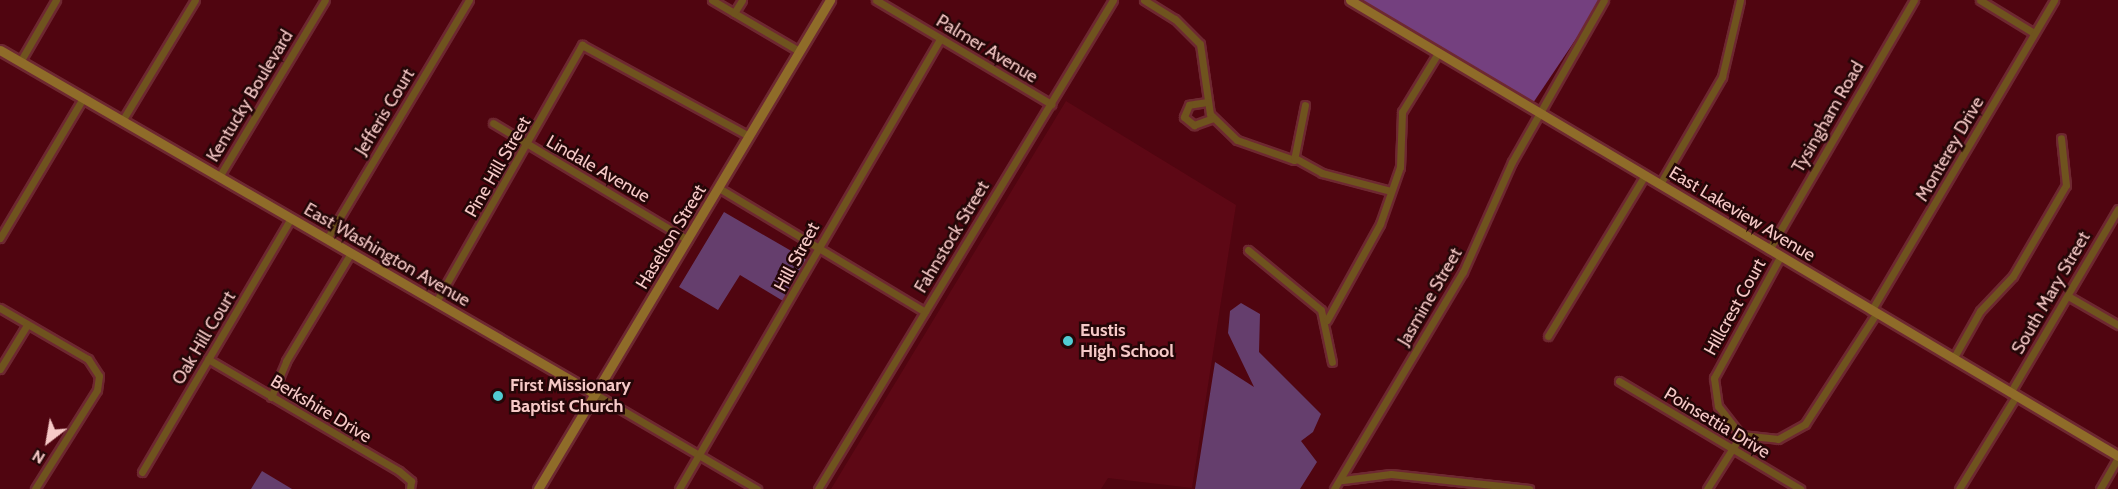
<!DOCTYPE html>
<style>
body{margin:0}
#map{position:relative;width:2118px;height:489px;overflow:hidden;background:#500510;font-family:Cabin,sans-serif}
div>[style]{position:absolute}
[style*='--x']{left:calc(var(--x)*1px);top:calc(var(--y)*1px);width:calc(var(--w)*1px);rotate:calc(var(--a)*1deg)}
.built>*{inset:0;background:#5d0815}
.green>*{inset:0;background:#653e6d}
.forest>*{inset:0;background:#74407f}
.roads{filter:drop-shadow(2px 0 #6e2831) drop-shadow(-2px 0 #6e2831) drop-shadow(0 2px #6e2831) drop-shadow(0 -2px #6e2831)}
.street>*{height:7px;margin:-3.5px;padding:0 3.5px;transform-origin:3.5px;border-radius:3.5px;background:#6f531e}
.secondary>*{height:9px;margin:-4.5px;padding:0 4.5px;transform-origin:4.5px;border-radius:4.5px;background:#8f6c29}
.dots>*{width:16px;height:16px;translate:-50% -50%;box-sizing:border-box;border:3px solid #240607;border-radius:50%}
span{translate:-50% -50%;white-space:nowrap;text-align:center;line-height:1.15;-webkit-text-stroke:5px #240607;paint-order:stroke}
.street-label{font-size:18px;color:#f6c9c7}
.poi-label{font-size:18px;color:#f6c9c7;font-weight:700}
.left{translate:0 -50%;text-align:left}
.north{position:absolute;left:18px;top:411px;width:60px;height:60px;-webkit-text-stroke:4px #240607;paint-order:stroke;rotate:211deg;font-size:16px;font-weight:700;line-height:24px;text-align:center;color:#f6c9c7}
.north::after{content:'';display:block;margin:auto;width:21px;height:27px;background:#f6c9c7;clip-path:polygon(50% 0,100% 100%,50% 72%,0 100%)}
</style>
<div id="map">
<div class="built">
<i style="clip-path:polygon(1066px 101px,1236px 205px,1192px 488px,1108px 478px,1101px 489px,831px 489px)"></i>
</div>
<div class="green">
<i style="clip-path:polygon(724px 212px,807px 260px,783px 301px,740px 275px,718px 310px,679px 287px)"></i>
<i style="clip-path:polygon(1241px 303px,1260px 314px,1259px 352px,1321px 414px,1313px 432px,1301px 441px,1317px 462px,1300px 489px,1195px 489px,1215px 362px,1254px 387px,1228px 333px,1230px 311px)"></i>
<i style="clip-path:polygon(262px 471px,292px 489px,251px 489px)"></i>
</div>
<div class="forest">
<i style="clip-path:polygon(1359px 0,1602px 0,1533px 103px)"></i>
</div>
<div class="roads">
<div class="street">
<i style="--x:712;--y:0;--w:101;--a:30.4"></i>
<i style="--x:876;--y:0;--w:204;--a:30.7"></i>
<i style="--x:1144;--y:0;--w:36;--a:32"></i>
<i style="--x:1175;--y:19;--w:35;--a:45"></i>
<i style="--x:1200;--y:44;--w:71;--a:81.9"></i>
<i style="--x:1210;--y:114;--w:37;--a:44"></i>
<i style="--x:1237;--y:140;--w:60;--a:19.3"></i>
<i style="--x:1294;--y:160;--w:56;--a:-78.7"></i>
<i style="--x:1980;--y:0;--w:63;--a:31.4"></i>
<i style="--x:734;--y:13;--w:15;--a:-58"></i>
<i style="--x:20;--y:62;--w:72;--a:-59.9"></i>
<i style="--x:1207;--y:102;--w:18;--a:171"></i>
<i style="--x:1189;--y:105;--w:13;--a:113"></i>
<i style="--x:1184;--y:117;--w:13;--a:39"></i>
<i style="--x:1194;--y:125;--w:20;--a:-20"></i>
<i style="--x:122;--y:121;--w:141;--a:-58.9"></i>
<i style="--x:493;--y:123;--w:227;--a:31"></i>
<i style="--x:1295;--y:158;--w:31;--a:29"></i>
<i style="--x:1322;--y:173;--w:71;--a:14.6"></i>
<i style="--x:219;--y:177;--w:206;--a:-59.1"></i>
<i style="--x:1660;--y:184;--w:124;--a:-59.9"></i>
<i style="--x:1722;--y:77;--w:79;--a:-76.8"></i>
<i style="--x:719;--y:188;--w:240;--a:31"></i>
<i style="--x:0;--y:238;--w:163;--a:-59.3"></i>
<i style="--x:327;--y:239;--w:278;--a:-59.3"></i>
<i style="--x:1248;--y:250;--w:94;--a:39.4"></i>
<i style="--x:1321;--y:310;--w:53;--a:78.1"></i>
<i style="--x:1769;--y:250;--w:289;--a:-59.9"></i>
<i style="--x:1780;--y:257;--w:138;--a:118.6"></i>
<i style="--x:1714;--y:378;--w:28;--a:82"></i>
<i style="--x:1718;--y:406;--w:37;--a:52"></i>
<i style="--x:1741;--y:435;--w:37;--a:6"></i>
<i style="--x:1778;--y:439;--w:31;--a:-29"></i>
<i style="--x:1805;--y:424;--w:131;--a:-57.2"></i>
<i style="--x:2068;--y:296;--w:58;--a:30.1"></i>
<i style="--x:436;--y:302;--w:296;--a:-60.4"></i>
<i style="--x:582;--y:45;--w:190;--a:28.6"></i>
<i style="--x:0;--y:308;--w:102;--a:30.1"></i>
<i style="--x:88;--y:359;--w:20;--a:57"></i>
<i style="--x:99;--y:376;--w:14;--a:98"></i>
<i style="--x:97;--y:390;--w:117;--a:122.1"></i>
<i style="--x:1871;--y:311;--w:361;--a:-59.5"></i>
<i style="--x:1327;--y:320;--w:110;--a:-61.1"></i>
<i style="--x:1380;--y:224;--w:60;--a:-70.7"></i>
<i style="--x:1400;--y:167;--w:55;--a:-87.9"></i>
<i style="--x:1402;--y:112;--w:69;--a:-58.6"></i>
<i style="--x:1548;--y:336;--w:188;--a:-58.9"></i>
<i style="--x:208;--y:359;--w:221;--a:30.4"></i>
<i style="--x:399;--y:471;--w:16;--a:40"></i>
<i style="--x:411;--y:481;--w:8;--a:97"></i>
<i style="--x:1953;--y:359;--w:55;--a:-60.6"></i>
<i style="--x:1980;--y:311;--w:48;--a:-46.7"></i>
<i style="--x:2013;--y:276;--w:105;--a:-59.8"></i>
<i style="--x:2066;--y:185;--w:47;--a:-96.1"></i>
<i style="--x:0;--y:369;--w:52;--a:-58.5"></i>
<i style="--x:1619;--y:381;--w:211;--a:30.8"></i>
<i style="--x:2010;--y:393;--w:213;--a:-59.6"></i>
<i style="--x:595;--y:394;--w:188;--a:30.4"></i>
<i style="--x:271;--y:397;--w:39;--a:-67"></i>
<i style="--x:286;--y:361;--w:126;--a:-59"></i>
<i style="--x:142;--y:472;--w:294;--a:-59.6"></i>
<i style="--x:1343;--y:480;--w:48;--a:-7.1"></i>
<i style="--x:1391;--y:474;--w:139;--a:6.2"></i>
<i style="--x:679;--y:489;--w:520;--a:-59.89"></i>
<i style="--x:818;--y:489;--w:571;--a:-58.9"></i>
<i style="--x:1334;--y:489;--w:252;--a:-59.3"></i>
<i style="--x:1463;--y:272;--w:120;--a:-66"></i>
<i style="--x:1512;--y:162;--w:186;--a:-60.4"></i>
<i style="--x:1707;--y:489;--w:64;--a:-57.8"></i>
<i style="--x:1959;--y:489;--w:109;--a:-58.5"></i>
<i style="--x:2100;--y:489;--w:36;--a:-60"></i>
</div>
<div class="secondary">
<i style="--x:1350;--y:0;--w:893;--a:30.7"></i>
<i style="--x:0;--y:50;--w:687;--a:30.03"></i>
<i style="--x:538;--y:489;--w:570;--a:-59.16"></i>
</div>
</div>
<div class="dots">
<i style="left:1068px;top:341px;background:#51ccd3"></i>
<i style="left:498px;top:396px;background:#51ccd3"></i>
</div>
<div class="street-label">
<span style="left:987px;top:49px;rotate:31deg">Palmer Avenue</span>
<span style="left:250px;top:96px;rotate:-59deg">Kentucky Boulevard</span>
<span style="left:385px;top:112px;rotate:-59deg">Jefferis Court</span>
<span style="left:1828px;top:117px;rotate:-60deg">Tysingham Road</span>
<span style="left:1950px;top:149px;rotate:-60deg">Monterey Drive</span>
<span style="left:498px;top:167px;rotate:-60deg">Pine Hill Street</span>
<span style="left:598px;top:169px;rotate:30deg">Lindale Avenue</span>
<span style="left:1742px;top:214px;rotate:31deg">East Lakeview Avenue</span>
<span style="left:671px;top:237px;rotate:-59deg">Haselton Street</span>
<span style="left:952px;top:237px;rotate:-59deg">Fahnstock Street</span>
<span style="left:387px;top:255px;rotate:30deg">East Washington Avenue</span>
<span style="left:797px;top:257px;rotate:-62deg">Hill Street</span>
<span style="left:2051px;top:293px;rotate:-60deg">South Mary Street</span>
<span style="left:1430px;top:297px;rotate:-60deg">Jasmine Street</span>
<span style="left:1735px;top:307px;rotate:-61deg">Hillcrest Court</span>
<span style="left:204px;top:338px;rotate:-59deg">Oak Hill Court</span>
<span style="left:321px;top:409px;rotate:31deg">Berkshire Drive</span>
<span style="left:1717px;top:423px;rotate:31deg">Poinsettia Drive</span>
</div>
<div class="poi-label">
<span class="left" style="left:1080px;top:341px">Eustis<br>High School</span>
<span class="left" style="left:510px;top:396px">First Missionary<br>Baptist Church</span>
</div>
<div class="north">N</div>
</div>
